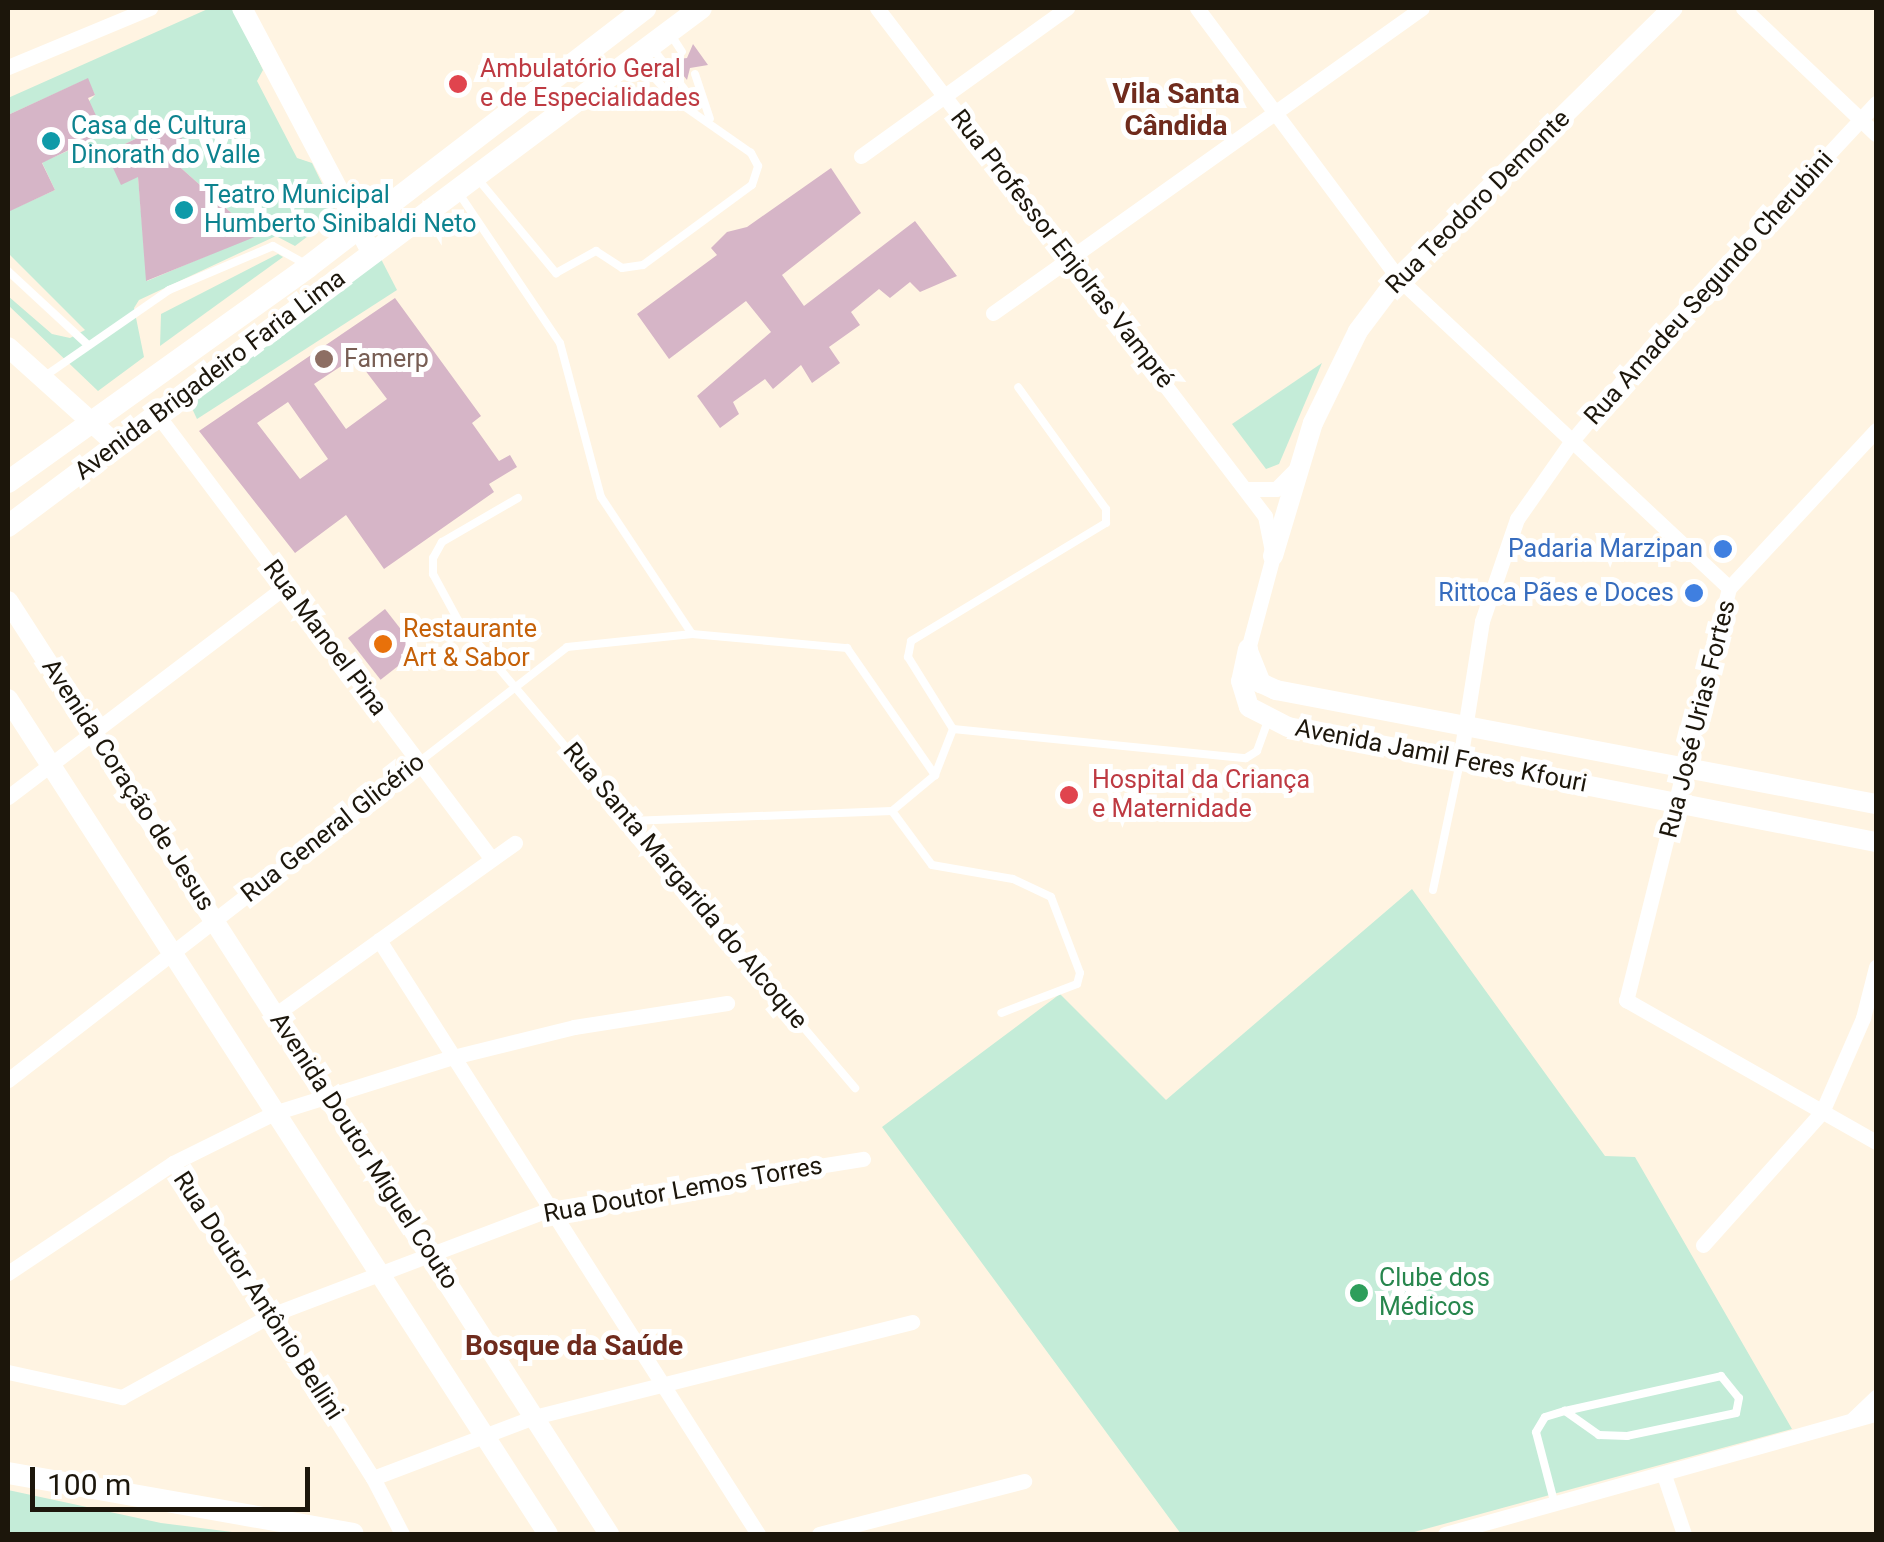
<!DOCTYPE html>
<meta charset="utf-8">
<style>
body{margin:0}
#map{position:relative;width:1884px;height:1542px;overflow:hidden;background:#fff4e2;font-family:Roboto,sans-serif}
div>[style]{position:absolute}
[style*='--x']{left:calc(var(--x)*1px);top:calc(var(--y)*1px);width:calc(var(--w)*1px);rotate:calc(var(--a)*1deg)}
.green>*{inset:0;background:#c4ecd8}
.building>*{inset:0;background:#d6b5c7;transform-origin:0 0}
.service>*{height:8px;margin:-4px;padding:0 4px;transform-origin:4px;border-radius:4px;background:#fff}
.minor>*{height:15px;margin:-7.5px;padding:0 7.5px;transform-origin:7.5px;border-radius:7.5px;background:#fff}
.tertiary>*{height:20px;margin:-10px;padding:0 10px;transform-origin:10px;border-radius:10px;background:#fff}
.secondary>*{height:22px;margin:-11px;padding:0 11px;transform-origin:11px;border-radius:11px;background:#fff}
.dots>*{width:28px;height:28px;translate:-50% -50%;box-sizing:border-box;border:5px solid #fff;border-radius:50%}
span{translate:-50% -50%;white-space:nowrap;text-align:center;line-height:1.15;-webkit-text-stroke:10px #fff;paint-order:stroke}
.health-label{font-size:25px;color:#be3a42}
.left{translate:0 -50%;text-align:left}
.culture-label{font-size:25px;color:#0d838f}
.street-label{font-size:25px;color:#1c160b}
.education-label{font-size:25px;color:#785e54}
.shop-label{font-size:25px;color:#366cbe}
.right{translate:-100% -50%;text-align:right}
.food-label{font-size:25px;color:#c56008}
.leisure-label{font-size:25px;color:#27864d}
.neighbourhood-label{font-size:28px;color:#6f2b1d;font-weight:700}
.frame{position:absolute;inset:0;border:10px solid #1c160b;pointer-events:none}
.scale{position:absolute;left:30px;top:1467px;width:280px;height:45px;box-sizing:border-box;border:5px solid #1c160b;border-top:0;padding-left:12px;font-size:30px;line-height:35px;white-space:nowrap;color:#1c160b;-webkit-text-stroke:8px #fff;paint-order:stroke}
</style>
<div id="map">
<div class="green">
<i style="clip-path:polygon(evenodd,210px 8px,233px 8px,263px 70px,257px 81px,297px 158px,312px 163px,337px 214px,295px 246px,276px 236px,139px 300px,134px 308px,144px 357px,98px 391px,8px 305px,8px 296px,52px 334px,70px 338px,85px 330px,8px 253px,8px 203px,11px 210px,55px 190px,39px 156px,45px 161px,70px 150px,61px 130px,95px 95px,87px 79px,8px 115px,8px 98px,210px 8px,173px 121px,188px 152px,172px 160px,256px 235px,147px 281px,138px 177px,106px 153px,173px 121px)"></i>
<i style="clip-path:polygon(278px 254px,283px 257px,160px 346px,161px 314px)"></i>
<i style="clip-path:polygon(381px 259px,397px 290px,197px 419px,189px 402px)"></i>
<i style="clip-path:polygon(1322px 363px,1279px 464px,1266px 469px,1232px 424px)"></i>
<i style="clip-path:polygon(1412px 889px,1605px 1156px,1635px 1157px,1792px 1429px,1407px 1534px,1181px 1534px,882px 1127px,1060px 994px,1166px 1100px)"></i>
<i style="clip-path:polygon(8px 1490px,161px 1523px,248px 1534px,8px 1534px)"></i>
</div>
<div class="building">
<i style="clip-path:polygon(693px 44px,708px 65px,690px 68px,687px 80px,671px 60px,687px 58px)"></i>
<i style="clip-path:polygon(88px 78px,95px 95px,88px 98px,104px 133px,42px 163px,55px 190px,8px 212px,8px 115px)"></i>
<i style="clip-path:polygon(173px 121px,189px 152px,172px 160px,257px 236px,146px 281px,138px 177px,121px 185px,106px 153px)"></i>
<i style="clip-path:polygon(831px 168px,861px 213px,782px 275px,804px 306px,915px 221px,957px 276px,920px 292px,910px 282px,890px 298px,879px 289px,851px 312px,860px 325px,829px 347px,840px 363px,812px 383px,801px 365px,773px 389px,765px 379px,733px 402px,739px 414px,720px 428px,697px 396px,771px 332px,746px 301px,669px 359px,637px 314px,717px 255px,711px 248px,727px 232px,747px 227px)"></i>
<i style="clip-path:polygon(evenodd,395px 298px,481px 416px,472px 423px,499px 461px,510px 455px,517px 467px,489px 484px,494px 492px,384px 569px,346px 515px,295px 553px,199px 431px,395px 298px,355px 357px,387px 399px,346px 429px,314px 384px,355px 357px,395px 298px,288px 402px,328px 459px,300px 479px,257px 423px,288px 402px)"></i>
<i style="left:385px;top:609px;width:53px;height:47px;rotate:52deg"></i>
</div>
<div class="service">
<i style="--x:671;--y:35;--w:20;--a:57"></i>
<i style="--x:653;--y:49;--w:63;--a:52"></i>
<i style="--x:692;--y:99;--w:12;--a:90"></i>
<i style="--x:695;--y:74;--w:47;--a:71.6"></i>
<i style="--x:477;--y:178;--w:124;--a:50.3"></i>
<i style="--x:556;--y:273;--w:46;--a:-28.8"></i>
<i style="--x:596;--y:251;--w:31;--a:33"></i>
<i style="--x:622;--y:268;--w:21;--a:-8"></i>
<i style="--x:643;--y:265;--w:135;--a:-36.3"></i>
<i style="--x:752;--y:185;--w:20;--a:-72"></i>
<i style="--x:758;--y:166;--w:15;--a:-118"></i>
<i style="--x:751;--y:153;--w:93;--a:-145.1"></i>
<i style="--x:675;--y:100;--w:56;--a:-132.8"></i>
<i style="--x:458;--y:192;--w:182;--a:56"></i>
<i style="--x:560;--y:343;--w:159;--a:75.1"></i>
<i style="--x:601;--y:497;--w:164;--a:56.4"></i>
<i style="--x:8;--y:271;--w:109;--a:42.8"></i>
<i style="--x:45;--y:376;--w:151;--a:-34.7"></i>
<i style="--x:169;--y:290;--w:113;--a:-22.9"></i>
<i style="--x:273;--y:246;--w:35;--a:29"></i>
<i style="--x:518;--y:498;--w:88;--a:149.9"></i>
<i style="--x:442;--y:542;--w:18;--a:119"></i>
<i style="--x:433;--y:558;--w:16;--a:90"></i>
<i style="--x:433;--y:574;--w:52;--a:61.5"></i>
<i style="--x:458;--y:620;--w:614;--a:49.69"></i>
<i style="--x:953;--y:729;--w:294;--a:5.7"></i>
<i style="--x:1246;--y:758;--w:13;--a:-32"></i>
<i style="--x:1257;--y:751;--w:32;--a:-70"></i>
<i style="--x:419;--y:762;--w:187;--a:-37.8"></i>
<i style="--x:567;--y:647;--w:126;--a:-5.9"></i>
<i style="--x:692;--y:634;--w:156;--a:5.2"></i>
<i style="--x:847;--y:648;--w:155;--a:55.3"></i>
<i style="--x:892;--y:811;--w:67;--a:53.5"></i>
<i style="--x:932;--y:865;--w:82;--a:9.8"></i>
<i style="--x:1013;--y:879;--w:42;--a:25.3"></i>
<i style="--x:1051;--y:897;--w:81;--a:69.1"></i>
<i style="--x:1080;--y:973;--w:11;--a:105"></i>
<i style="--x:1077;--y:984;--w:81;--a:159.1"></i>
<i style="--x:630;--y:821;--w:262;--a:-2.2"></i>
<i style="--x:892;--y:811;--w:56;--a:-39.9"></i>
<i style="--x:935;--y:775;--w:49;--a:-68.6"></i>
<i style="--x:953;--y:729;--w:85;--a:-122"></i>
<i style="--x:908;--y:657;--w:16;--a:-79"></i>
<i style="--x:911;--y:641;--w:228;--a:-31.2"></i>
<i style="--x:1106;--y:523;--w:14;--a:-90"></i>
<i style="--x:1106;--y:509;--w:150;--a:-125.8"></i>
<i style="--x:1433;--y:890;--w:131;--a:-78.1"></i>
<i style="--x:1555;--y:1505;--w:75;--a:-104.6"></i>
<i style="--x:1536;--y:1432;--w:17;--a:-59"></i>
<i style="--x:1545;--y:1417;--w:21;--a:-17"></i>
<i style="--x:1565;--y:1411;--w:160;--a:-12.6"></i>
<i style="--x:1721;--y:1376;--w:28;--a:51"></i>
<i style="--x:1739;--y:1398;--w:15;--a:101"></i>
<i style="--x:1736;--y:1413;--w:111;--a:168.1"></i>
<i style="--x:1627;--y:1436;--w:28;--a:-178"></i>
<i style="--x:1599;--y:1435;--w:42;--a:-144.8"></i>
</div>
<div class="minor">
<i style="--x:877;--y:8;--w:639;--a:52.63"></i>
<i style="--x:1265;--y:516;--w:41;--a:78.7"></i>
<i style="--x:1273;--y:556;--w:96;--a:105"></i>
<i style="--x:1197;--y:8;--w:337;--a:53.3"></i>
<i style="--x:1398;--y:278;--w:453;--a:43.1"></i>
<i style="--x:1743;--y:8;--w:183;--a:43.5"></i>
<i style="--x:8;--y:67;--w:154;--a:-22.6"></i>
<i style="--x:861;--y:156;--w:254;--a:-35.7"></i>
<i style="--x:993;--y:313;--w:526;--a:-35.41"></i>
<i style="--x:159;--y:417;--w:552;--a:53.03"></i>
<i style="--x:1876;--y:430;--w:216;--a:132.9"></i>
<i style="--x:1729;--y:588;--w:425;--a:104"></i>
<i style="--x:1626;--y:1000;--w:288;--a:29.6"></i>
<i style="--x:1247;--y:489;--w:29;--a:0"></i>
<i style="--x:1276;--y:489;--w:31;--a:-45"></i>
<i style="--x:1460;--y:760;--w:141;--a:-81"></i>
<i style="--x:1482;--y:621;--w:108;--a:-71.1"></i>
<i style="--x:1517;--y:519;--w:94;--a:-55"></i>
<i style="--x:1571;--y:442;--w:153;--a:-50.1"></i>
<i style="--x:1669;--y:325;--w:304;--a:-47"></i>
<i style="--x:8;--y:797;--w:349;--a:-37.2"></i>
<i style="--x:379;--y:940;--w:705;--a:57.46"></i>
<i style="--x:276;--y:1014;--w:294;--a:-35.6"></i>
<i style="--x:8;--y:1080;--w:520;--a:-37.73"></i>
<i style="--x:173;--y:1163;--w:373;--a:57.6"></i>
<i style="--x:373;--y:1478;--w:63;--a:62.6"></i>
<i style="--x:1703;--y:1245;--w:178;--a:-48.2"></i>
<i style="--x:1822;--y:1112;--w:103;--a:-66.4"></i>
<i style="--x:1863;--y:1018;--w:53;--a:-75.7"></i>
<i style="--x:8;--y:1273;--w:198;--a:-33.7"></i>
<i style="--x:173;--y:1163;--w:113;--a:-26.3"></i>
<i style="--x:274;--y:1113;--w:188;--a:-17.4"></i>
<i style="--x:453;--y:1057;--w:125;--a:-13.9"></i>
<i style="--x:574;--y:1027;--w:155;--a:-8.9"></i>
<i style="--x:8;--y:1372;--w:117;--a:12.4"></i>
<i style="--x:122;--y:1397;--w:170;--a:-28.8"></i>
<i style="--x:271;--y:1315;--w:298;--a:-20.8"></i>
<i style="--x:550;--y:1209;--w:317;--a:-9.1"></i>
<i style="--x:1853;--y:1419;--w:32;--a:-44"></i>
<i style="--x:1664;--y:1475;--w:62;--a:71.3"></i>
<i style="--x:373;--y:1478;--w:172;--a:-20.8"></i>
<i style="--x:534;--y:1417;--w:390;--a:-14.1"></i>
<i style="--x:819;--y:1534;--w:212;--a:-14.5"></i>
<i style="--x:1445;--y:1534;--w:447;--a:-15.6"></i>
</div>
<div class="tertiary">
<i style="--x:242;--y:8;--w:278;--a:62.1"></i>
<i style="--x:8;--y:347;--w:148;--a:42"></i>
<i style="--x:1273;--y:556;--w:139;--a:-73.3"></i>
<i style="--x:1313;--y:423;--w:102;--a:-63.9"></i>
<i style="--x:1358;--y:331;--w:66;--a:-53"></i>
<i style="--x:1398;--y:278;--w:385;--a:-44.5"></i>
<i style="--x:8;--y:601;--w:1110;--a:57.21"></i>
<i style="--x:1248;--y:649;--w:33;--a:102"></i>
<i style="--x:1241;--y:681;--w:27;--a:73"></i>
<i style="--x:1249;--y:707;--w:44;--a:27.1"></i>
<i style="--x:1288;--y:727;--w:599;--a:11.07"></i>
<i style="--x:1248;--y:651;--w:35;--a:68"></i>
<i style="--x:1261;--y:683;--w:17;--a:25"></i>
<i style="--x:1276;--y:690;--w:611;--a:10.76"></i>
<i style="--x:8;--y:699;--w:994;--a:57.11"></i>
</div>
<div class="secondary">
<i style="--x:8;--y:482;--w:369;--a:-35.6"></i>
<i style="--x:308;--y:267;--w:425;--a:-37.5"></i>
<i style="--x:8;--y:526;--w:865;--a:-36.78"></i>
<i style="--x:8;--y:1473;--w:350;--a:10"></i>
</div>
<div class="dots">
<i style="left:458px;top:84px;background:#e0444e"></i>
<i style="left:51px;top:141px;background:#0f9aa8"></i>
<i style="left:184px;top:210px;background:#0f9aa8"></i>
<i style="left:324px;top:359px;background:#8d6e63"></i>
<i style="left:1723px;top:549px;background:#3f7fe0"></i>
<i style="left:1694px;top:593px;background:#3f7fe0"></i>
<i style="left:383px;top:644px;background:#e8710a"></i>
<i style="left:1069px;top:795px;background:#e0444e"></i>
<i style="left:1359px;top:1293px;background:#2e9e5b"></i>
</div>
<div class="health-label">
<span class="left" style="left:480px;top:84px">Ambulatório Geral<br>e de Especialidades</span>
<span class="left" style="left:1092px;top:795px">Hospital da Criança<br>e Maternidade</span>
</div>
<div class="culture-label">
<span class="left" style="left:71px;top:141px">Casa de Cultura<br>Dinorath do Valle</span>
<span class="left" style="left:204px;top:210px">Teatro Municipal<br>Humberto Sinibaldi Neto</span>
</div>
<div class="street-label">
<span style="left:1478px;top:202px;rotate:-45deg">Rua Teodoro Demonte</span>
<span style="left:1062px;top:249px;rotate:52deg">Rua Professor Enjolras Vampré</span>
<span style="left:1709px;top:288px;rotate:-48deg">Rua Amadeu Segundo Cherubini</span>
<span style="left:210px;top:375px;rotate:-37deg">Avenida Brigadeiro Faria Lima</span>
<span style="left:325px;top:638px;rotate:53deg">Rua Manoel Pina</span>
<span style="left:1698px;top:719px;rotate:-76deg">Rua José Urias Fortes</span>
<span style="left:1441px;top:756px;rotate:11deg">Avenida Jamil Feres Kfouri</span>
<span style="left:128px;top:785px;rotate:57deg">Avenida Coração de Jesus</span>
<span style="left:333px;top:828px;rotate:-38deg">Rua General Glicério</span>
<span style="left:685px;top:886px;rotate:50deg">Rua Santa Margarida do Alcoque</span>
<span style="left:364px;top:1151px;rotate:57deg">Avenida Doutor Miguel Couto</span>
<span style="left:683px;top:1190px;rotate:-10deg">Rua Doutor Lemos Torres</span>
<span style="left:258px;top:1296px;rotate:57deg">Rua Doutor Antônio Bellini</span>
</div>
<div class="education-label">
<span class="left" style="left:344px;top:359px">Famerp</span>
</div>
<div class="shop-label">
<span class="right" style="left:1703px;top:549px">Padaria Marzipan</span>
<span class="right" style="left:1674px;top:593px">Rittoca Pães e Doces</span>
</div>
<div class="food-label">
<span class="left" style="left:403px;top:644px">Restaurante<br>Art &amp; Sabor</span>
</div>
<div class="leisure-label">
<span class="left" style="left:1379px;top:1293px">Clube dos<br>Médicos</span>
</div>
<div class="neighbourhood-label">
<span style="left:1176px;top:110px">Vila Santa<br>Cândida</span>
<span style="left:574px;top:1346px">Bosque da Saúde</span>
</div>
<div class="frame"></div>
<div class="scale">100 m</div>
</div>
